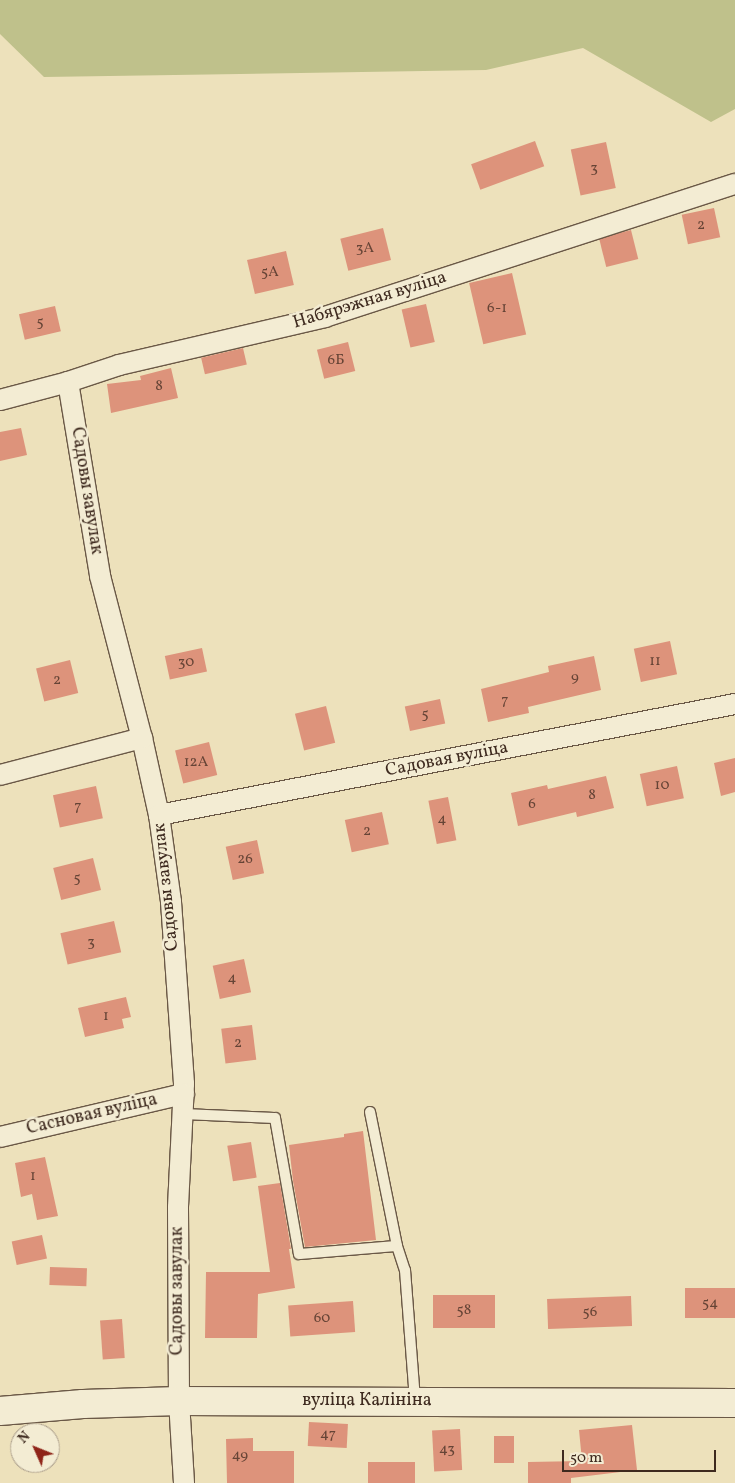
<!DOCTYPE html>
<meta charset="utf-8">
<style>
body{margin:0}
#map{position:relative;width:735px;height:1483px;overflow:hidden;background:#ede1bb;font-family:Vollkorn,serif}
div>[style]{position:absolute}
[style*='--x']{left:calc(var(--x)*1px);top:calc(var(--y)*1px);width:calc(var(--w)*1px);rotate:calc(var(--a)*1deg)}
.green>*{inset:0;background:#bfc18b}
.building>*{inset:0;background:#dd937b;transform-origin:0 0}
.roads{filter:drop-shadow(1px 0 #6a5846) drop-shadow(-1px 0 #6a5846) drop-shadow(0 1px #6a5846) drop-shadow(0 -1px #6a5846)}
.lane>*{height:10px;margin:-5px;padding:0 5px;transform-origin:5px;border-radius:5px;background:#f3ecd3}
.street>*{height:20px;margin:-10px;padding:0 10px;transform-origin:10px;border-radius:10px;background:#f3ecd3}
.secondary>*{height:28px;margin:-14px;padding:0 14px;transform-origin:14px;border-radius:14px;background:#f3ecd3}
span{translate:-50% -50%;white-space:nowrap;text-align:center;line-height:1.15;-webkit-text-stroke:5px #f3ecd3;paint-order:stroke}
.number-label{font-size:15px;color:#664436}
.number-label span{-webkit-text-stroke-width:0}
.street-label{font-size:18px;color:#3e2a1f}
.north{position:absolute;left:10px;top:1423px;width:50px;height:50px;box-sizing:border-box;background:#f3ecd3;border:1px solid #ab9e8b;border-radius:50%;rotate:314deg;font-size:14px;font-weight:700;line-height:20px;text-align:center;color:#3e2a1f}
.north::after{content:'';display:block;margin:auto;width:18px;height:22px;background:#8f2418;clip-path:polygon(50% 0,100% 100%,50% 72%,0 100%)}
.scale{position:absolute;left:562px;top:1450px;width:154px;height:22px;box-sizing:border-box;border:2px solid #3e2a1f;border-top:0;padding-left:6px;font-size:15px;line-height:18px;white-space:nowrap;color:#3e2a1f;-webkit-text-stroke:4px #f3ecd3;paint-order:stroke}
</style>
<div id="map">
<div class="green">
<i style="clip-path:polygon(0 0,735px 0,735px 109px,711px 122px,583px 48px,486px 70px,44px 77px,0 34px)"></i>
</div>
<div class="building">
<i style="left:535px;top:141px;width:27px;height:68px;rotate:70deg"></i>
<i style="left:606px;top:142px;width:47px;height:36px;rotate:78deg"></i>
<i style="left:714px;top:208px;width:30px;height:33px;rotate:78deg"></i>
<i style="left:383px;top:228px;width:33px;height:44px;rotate:76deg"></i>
<i style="left:631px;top:230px;width:30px;height:33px;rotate:76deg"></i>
<i style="left:286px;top:251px;width:35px;height:40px;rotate:77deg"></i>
<i style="left:512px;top:273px;width:63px;height:44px;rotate:77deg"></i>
<i style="left:426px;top:304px;width:39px;height:25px;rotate:77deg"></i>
<i style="left:55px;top:306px;width:26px;height:37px;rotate:77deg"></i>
<i style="left:348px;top:342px;width:30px;height:32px;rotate:76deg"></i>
<i style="left:243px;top:348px;width:17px;height:43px;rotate:77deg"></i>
<i style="clip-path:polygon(171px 368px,178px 398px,111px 413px,107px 384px,141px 380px,140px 376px)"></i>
<i style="clip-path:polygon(21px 428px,27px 455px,0 461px,0 432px)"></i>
<i style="left:670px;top:641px;width:34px;height:37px;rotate:78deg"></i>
<i style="left:202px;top:648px;width:24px;height:38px;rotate:78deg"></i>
<i style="clip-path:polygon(594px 656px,601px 690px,528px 707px,529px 713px,488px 722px,481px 689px,549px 672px,548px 666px)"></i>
<i style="left:70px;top:660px;width:34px;height:35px;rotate:76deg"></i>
<i style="left:440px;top:699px;width:25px;height:36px;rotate:78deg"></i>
<i style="left:326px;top:706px;width:38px;height:32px;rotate:76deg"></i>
<i style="left:209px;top:742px;width:34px;height:35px;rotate:76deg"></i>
<i style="clip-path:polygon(735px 758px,735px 792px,721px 796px,714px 763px)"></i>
<i style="left:677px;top:766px;width:33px;height:38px;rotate:78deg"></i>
<i style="clip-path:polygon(606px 776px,614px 808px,577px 817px,576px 812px,518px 826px,511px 793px,547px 785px,548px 789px)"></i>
<i style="left:96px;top:786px;width:33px;height:44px;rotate:78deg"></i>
<i style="left:448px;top:797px;width:44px;height:20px;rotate:79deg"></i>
<i style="left:382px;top:812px;width:33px;height:38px;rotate:78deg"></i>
<i style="left:257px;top:840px;width:34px;height:32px;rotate:78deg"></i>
<i style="left:93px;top:858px;width:33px;height:41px;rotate:76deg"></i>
<i style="left:114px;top:921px;width:32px;height:55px;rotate:77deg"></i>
<i style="left:244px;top:959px;width:34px;height:32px;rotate:78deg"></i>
<i style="clip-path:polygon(126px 997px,131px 1017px,122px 1019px,124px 1028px,85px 1037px,78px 1008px)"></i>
<i style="left:252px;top:1025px;width:35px;height:31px;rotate:83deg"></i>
<i style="clip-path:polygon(363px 1131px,376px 1240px,305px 1247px,293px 1181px,289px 1145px,344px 1137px,344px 1134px)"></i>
<i style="left:251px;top:1142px;width:36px;height:24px;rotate:81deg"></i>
<i style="clip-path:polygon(45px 1157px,58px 1216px,37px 1220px,32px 1194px,21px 1197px,15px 1163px)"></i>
<i style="clip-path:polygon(280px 1183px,291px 1249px,289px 1249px,295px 1288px,258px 1294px,257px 1338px,205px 1338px,206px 1272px,270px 1272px,258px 1186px)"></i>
<i style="left:42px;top:1235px;width:24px;height:31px;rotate:78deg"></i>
<i style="left:50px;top:1267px;width:37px;height:18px;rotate:2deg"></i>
<i style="left:735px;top:1288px;width:30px;height:50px;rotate:90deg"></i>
<i style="left:433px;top:1295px;width:62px;height:33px"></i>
<i style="left:631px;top:1296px;width:30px;height:84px;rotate:88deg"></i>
<i style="left:353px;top:1301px;width:31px;height:65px;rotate:86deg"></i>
<i style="left:122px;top:1319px;width:39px;height:22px;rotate:86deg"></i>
<i style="left:309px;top:1422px;width:39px;height:24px;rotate:3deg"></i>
<i style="clip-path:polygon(632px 1425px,637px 1470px,571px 1478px,571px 1483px,528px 1483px,528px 1462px,582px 1461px,579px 1430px)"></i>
<i style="left:460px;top:1429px;width:41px;height:28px;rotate:87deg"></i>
<i style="left:494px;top:1436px;width:20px;height:27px"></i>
<i style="clip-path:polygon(253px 1438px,253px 1451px,294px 1451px,294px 1483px,227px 1483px,226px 1439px)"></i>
<i style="left:368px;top:1462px;width:47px;height:21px"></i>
</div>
<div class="roads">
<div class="lane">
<i style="--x:370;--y:1112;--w:137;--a:78.6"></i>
<i style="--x:397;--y:1246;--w:25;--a:72"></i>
<i style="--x:405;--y:1270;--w:130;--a:85.6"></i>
<i style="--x:183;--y:1114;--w:92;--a:2.5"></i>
<i style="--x:275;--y:1118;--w:138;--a:80"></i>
<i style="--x:299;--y:1254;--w:98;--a:-4.7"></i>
</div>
<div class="street">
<i style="--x:68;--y:382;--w:197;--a:80.6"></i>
<i style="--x:100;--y:576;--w:167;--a:75.5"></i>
<i style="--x:142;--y:738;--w:79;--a:77.6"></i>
<i style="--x:159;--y:815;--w:88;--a:82.1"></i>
<i style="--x:171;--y:902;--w:182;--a:85.9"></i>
<i style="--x:184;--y:1084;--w:124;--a:92.8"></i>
<i style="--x:178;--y:1208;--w:193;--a:89.7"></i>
<i style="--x:179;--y:1401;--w:82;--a:86.5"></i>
<i style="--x:0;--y:400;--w:70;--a:-14.8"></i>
<i style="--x:68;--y:382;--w:54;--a:-18.4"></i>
<i style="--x:119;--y:365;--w:212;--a:-13.1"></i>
<i style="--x:325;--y:317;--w:431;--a:-18"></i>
<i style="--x:0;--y:775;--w:147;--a:-14.6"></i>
<i style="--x:159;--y:815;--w:587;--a:-10.91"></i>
<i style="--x:0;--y:1137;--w:189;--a:-13.2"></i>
</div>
<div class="secondary">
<i style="--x:0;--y:1411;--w:83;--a:-4.8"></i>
<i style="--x:83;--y:1404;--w:96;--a:-1.8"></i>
<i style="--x:179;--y:1401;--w:556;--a:0.21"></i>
</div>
</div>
<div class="number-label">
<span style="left:594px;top:169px">3</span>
<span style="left:701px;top:226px">2</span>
<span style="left:365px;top:249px">3А</span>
<span style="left:270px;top:273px">5А</span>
<span style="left:497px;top:309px">6-1</span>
<span style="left:40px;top:323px">5</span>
<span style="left:336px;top:361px">6Б</span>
<span style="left:159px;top:387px">8</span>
<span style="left:655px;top:662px">11</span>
<span style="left:186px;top:663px">30</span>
<span style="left:575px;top:678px">9</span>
<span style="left:57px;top:681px">2</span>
<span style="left:505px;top:701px">7</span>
<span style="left:425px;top:715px">5</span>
<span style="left:196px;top:763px">12А</span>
<span style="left:662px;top:786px">10</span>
<span style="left:592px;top:796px">8</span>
<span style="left:532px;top:805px">6</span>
<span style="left:78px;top:807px">7</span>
<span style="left:442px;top:820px">4</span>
<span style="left:367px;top:832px">2</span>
<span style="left:245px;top:860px">26</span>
<span style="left:77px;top:879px">5</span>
<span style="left:91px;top:943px">3</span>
<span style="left:232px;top:979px">4</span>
<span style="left:106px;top:1017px">1</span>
<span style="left:238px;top:1044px">2</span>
<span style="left:33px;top:1177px">1</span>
<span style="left:710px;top:1304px">54</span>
<span style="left:464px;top:1311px">58</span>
<span style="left:590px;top:1313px">56</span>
<span style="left:322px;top:1319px">60</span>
<span style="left:328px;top:1435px">47</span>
<span style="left:447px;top:1450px">43</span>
<span style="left:240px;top:1456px">49</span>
</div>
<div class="street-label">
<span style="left:370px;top:301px;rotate:-17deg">Набярэжная вуліца</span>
<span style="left:86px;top:491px;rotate:81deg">Садовы завулак</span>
<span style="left:447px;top:760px;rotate:-11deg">Садовая вуліца</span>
<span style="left:167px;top:887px;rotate:-96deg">Садовы завулак</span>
<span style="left:92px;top:1115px;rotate:-13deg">Сасновая вуліца</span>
<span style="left:178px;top:1291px;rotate:-90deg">Садовы завулак</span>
<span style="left:367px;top:1401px">вуліца Калініна</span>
</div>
<div class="north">N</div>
<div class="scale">50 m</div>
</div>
